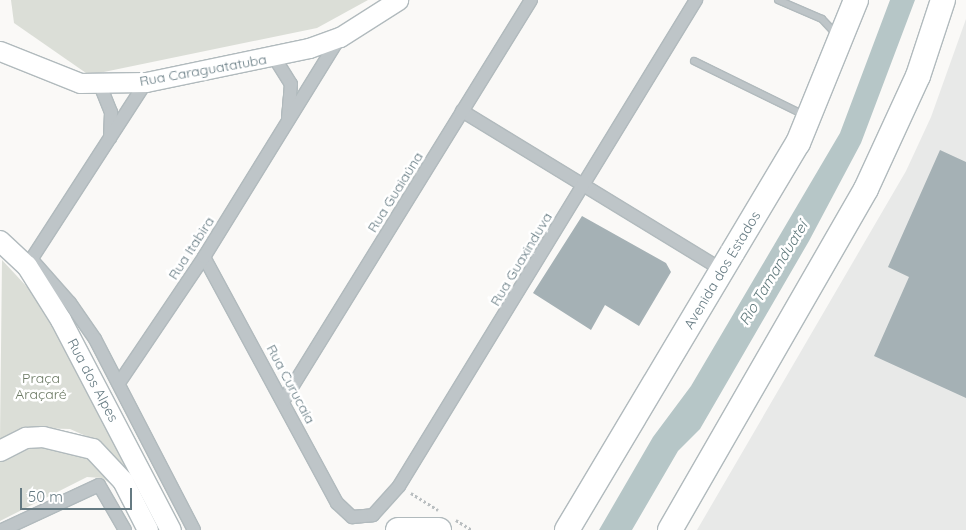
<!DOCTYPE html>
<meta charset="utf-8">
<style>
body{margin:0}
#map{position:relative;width:966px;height:530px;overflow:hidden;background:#faf9f7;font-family:Quicksand,sans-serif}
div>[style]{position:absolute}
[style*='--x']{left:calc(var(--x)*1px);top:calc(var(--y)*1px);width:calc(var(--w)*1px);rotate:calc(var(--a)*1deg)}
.built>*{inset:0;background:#e8e9e8}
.green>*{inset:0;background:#dbded7}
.water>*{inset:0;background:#b6c6c7}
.building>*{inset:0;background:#a5b1b5}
.path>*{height:2.5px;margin-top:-1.25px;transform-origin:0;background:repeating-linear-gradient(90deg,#b9bec0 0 2.5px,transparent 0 5px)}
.roads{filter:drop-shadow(1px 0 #b1babd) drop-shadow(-1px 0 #b1babd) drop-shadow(0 1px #b1babd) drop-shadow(0 -1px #b1babd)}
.lane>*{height:6px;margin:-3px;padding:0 3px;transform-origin:3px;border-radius:3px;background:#bec5c8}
.street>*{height:12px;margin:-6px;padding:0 6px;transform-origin:6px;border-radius:6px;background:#bec5c8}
.secondary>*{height:19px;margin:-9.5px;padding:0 9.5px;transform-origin:9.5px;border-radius:9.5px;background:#fff}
.primary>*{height:20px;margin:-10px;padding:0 10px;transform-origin:10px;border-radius:10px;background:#fff}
.highway>*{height:24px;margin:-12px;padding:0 12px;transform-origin:12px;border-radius:12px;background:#fff}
span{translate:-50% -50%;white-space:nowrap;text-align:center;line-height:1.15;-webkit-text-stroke:5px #fff;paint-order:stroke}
.street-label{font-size:14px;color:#657a82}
.park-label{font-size:14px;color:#6c7a64}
.water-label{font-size:15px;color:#60797c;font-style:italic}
.scale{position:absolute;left:20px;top:488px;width:112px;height:22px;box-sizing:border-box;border:2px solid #657a82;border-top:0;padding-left:6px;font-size:15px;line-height:18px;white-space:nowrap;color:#657a82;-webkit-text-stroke:4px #fff;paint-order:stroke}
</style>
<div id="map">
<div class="built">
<i style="clip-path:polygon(966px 19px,966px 530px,697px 530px,906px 171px,931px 117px)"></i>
</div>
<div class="green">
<i style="clip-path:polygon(11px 0,368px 0,317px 28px,99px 73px,86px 73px,14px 23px)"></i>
<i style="clip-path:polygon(2px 260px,42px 303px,131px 473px,95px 440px,70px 429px,30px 428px,0 439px)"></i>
<i style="clip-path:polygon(38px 445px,92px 459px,117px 488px,102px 478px,87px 477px,0 521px,0 461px)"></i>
</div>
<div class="water">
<i style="clip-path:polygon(890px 0,915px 0,861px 143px,809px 241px,700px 429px,678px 451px,632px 530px,599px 530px,653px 437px,691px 386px,840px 133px)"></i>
</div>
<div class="building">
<i style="clip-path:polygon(940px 150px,966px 162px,966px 398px,874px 356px,909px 277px,888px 267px)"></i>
<i style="clip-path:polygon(582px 216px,666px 263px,671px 272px,639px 326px,605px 305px,591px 330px,533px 293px)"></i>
</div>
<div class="path">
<i style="--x:411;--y:493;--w:32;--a:32"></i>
<i style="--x:456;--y:520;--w:19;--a:32"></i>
</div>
<div class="roads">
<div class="lane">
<i style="--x:778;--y:0;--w:48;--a:23.4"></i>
<i style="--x:822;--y:19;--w:21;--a:47"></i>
<i style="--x:694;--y:61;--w:123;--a:26.1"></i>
</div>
<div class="street">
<i style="--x:274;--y:57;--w:32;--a:58"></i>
<i style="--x:291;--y:84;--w:34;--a:95"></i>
<i style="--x:100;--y:85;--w:29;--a:68"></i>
<i style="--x:111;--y:112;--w:26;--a:92"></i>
<i style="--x:462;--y:111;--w:305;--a:31.4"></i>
<i style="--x:204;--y:257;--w:280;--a:61.6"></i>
<i style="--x:337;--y:503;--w:21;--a:43"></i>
<i style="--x:352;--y:517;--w:21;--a:-5"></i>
<i style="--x:373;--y:515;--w:39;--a:-48"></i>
<i style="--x:399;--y:486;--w:570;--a:-58.57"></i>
<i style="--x:32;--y:260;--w:57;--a:48.5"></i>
<i style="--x:70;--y:303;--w:44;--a:55.2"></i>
<i style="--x:95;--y:339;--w:215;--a:62.6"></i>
<i style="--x:27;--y:266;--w:219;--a:-57.1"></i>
<i style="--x:119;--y:383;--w:152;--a:-56"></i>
<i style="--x:204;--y:257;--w:259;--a:-58.3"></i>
<i style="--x:284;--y:400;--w:470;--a:-58.3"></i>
<i style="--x:2;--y:530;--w:107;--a:-24.9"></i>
<i style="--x:99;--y:485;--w:52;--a:60"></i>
</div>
<div class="secondary">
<i style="--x:0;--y:51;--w:86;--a:21.8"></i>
<i style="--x:80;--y:83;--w:66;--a:-0.9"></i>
<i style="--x:146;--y:82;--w:167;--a:-11.8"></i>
<i style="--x:309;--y:48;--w:33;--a:-20"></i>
<i style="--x:340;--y:37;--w:69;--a:-32.5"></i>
</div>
<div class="primary">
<i style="--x:0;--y:241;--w:37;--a:43"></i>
<i style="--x:27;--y:266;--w:64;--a:57.8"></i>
<i style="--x:61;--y:320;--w:237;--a:62.4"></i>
<i style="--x:0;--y:451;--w:29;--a:-27"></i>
<i style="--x:26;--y:438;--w:17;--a:-3"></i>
<i style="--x:43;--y:437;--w:51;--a:13.5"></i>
<i style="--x:93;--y:449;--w:44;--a:46.8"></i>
<i style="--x:123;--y:481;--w:55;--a:63"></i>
</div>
<div class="highway">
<i style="--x:398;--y:530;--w:41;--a:0"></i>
<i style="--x:567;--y:530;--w:451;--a:-59.2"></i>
<i style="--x:798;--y:143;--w:154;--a:-67.9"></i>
<i style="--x:670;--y:530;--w:393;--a:-60.1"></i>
<i style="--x:866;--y:189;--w:124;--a:-65.3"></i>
<i style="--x:918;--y:76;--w:80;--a:-71.8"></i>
</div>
</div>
<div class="street-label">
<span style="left:203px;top:70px;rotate:-10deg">Rua Caraguatatuba</span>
<span style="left:395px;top:192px;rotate:-58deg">Rua Guaiaúna</span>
<span style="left:191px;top:248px;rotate:-57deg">Rua Itabira</span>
<span style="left:521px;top:259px;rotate:-59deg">Rua Guaxinduva</span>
<span style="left:722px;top:270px;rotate:-59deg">Avenida dos Estados</span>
<span style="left:93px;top:380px;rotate:62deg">Rua dos Alpes</span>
<span style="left:291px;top:384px;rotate:62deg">Rua Curucaia</span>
</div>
<div class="park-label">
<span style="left:41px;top:386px">Praça<br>Araçaré</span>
</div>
<div class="water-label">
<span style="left:773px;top:273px;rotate:-59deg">Rio Tamanduateí</span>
</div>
<div class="scale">50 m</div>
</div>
